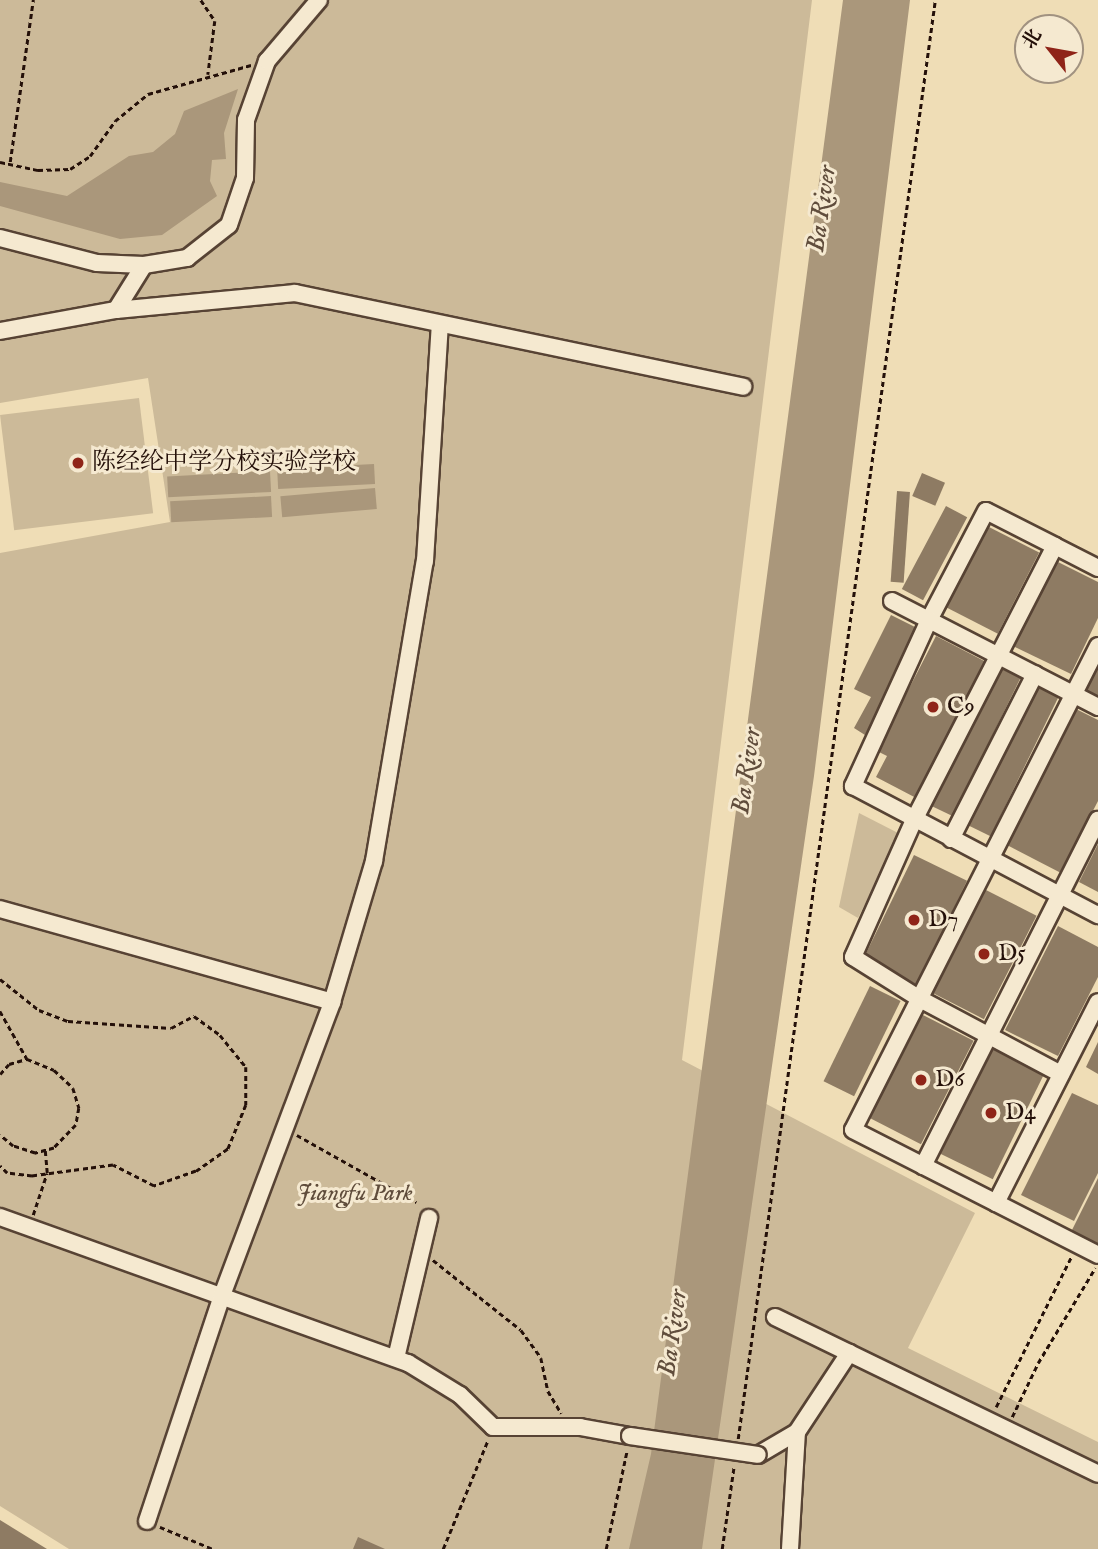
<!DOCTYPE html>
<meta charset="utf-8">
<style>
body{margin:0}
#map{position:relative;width:1098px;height:1549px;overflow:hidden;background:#efddb6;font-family:"IM FELL English","Noto Serif SC",serif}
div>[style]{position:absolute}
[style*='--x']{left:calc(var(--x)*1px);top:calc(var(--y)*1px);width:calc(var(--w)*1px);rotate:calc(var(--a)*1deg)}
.green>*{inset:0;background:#ccba99;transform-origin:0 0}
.water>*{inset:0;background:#aa977b;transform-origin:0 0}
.building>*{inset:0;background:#8e7b63;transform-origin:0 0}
.path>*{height:2.5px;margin-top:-1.25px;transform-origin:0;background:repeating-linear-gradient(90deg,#241009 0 5px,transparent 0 8.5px)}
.roads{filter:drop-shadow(2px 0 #574334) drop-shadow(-2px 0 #574334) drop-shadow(0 2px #574334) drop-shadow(0 -2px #574334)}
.minor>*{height:16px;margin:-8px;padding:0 8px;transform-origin:8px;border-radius:8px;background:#f5e9d0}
.bridges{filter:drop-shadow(2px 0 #574334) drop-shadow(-2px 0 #574334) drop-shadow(0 2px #574334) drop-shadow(0 -2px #574334)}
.minor-bridge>*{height:16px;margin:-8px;padding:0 8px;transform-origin:8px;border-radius:8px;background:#f5e9d0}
.dots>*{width:19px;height:19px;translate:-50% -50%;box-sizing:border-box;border:4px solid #f5e9d0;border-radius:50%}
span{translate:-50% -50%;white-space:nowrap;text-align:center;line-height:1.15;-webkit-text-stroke:6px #f5e9d0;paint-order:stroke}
.poi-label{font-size:24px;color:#241009}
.left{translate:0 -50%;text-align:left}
.park-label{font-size:24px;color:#5f4c3b;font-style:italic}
.water-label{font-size:26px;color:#604d3c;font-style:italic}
.north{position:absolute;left:1014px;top:14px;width:70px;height:70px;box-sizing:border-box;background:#f5e9d0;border:2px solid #a19280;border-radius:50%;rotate:301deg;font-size:19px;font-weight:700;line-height:28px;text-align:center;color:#241009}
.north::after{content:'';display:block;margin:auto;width:24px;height:32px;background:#8f2418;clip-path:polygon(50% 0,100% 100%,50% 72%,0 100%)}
</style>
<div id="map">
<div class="green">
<i style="clip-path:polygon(0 0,812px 0,682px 1060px,975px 1213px,908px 1348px,1098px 1442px,1098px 1549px,69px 1549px,0 1506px,0 553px,170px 522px,148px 378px,0 403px)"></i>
<i style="left:139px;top:398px;width:116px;height:140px;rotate:83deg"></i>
<i style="clip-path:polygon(859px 813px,900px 834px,858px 918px,839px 907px)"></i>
</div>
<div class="water">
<i style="clip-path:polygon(843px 0,910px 0,814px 776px,702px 1549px,629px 1549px,651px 1454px)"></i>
<i style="clip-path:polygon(238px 89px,224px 133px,226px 159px,212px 160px,210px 181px,217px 196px,162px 235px,120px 239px,0 206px,0 182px,67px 196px,129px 156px,153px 152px,175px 134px,184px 111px)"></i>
<i style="left:374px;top:464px;width:20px;height:97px;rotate:87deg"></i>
<i style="left:270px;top:471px;width:21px;height:103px;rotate:87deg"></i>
<i style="left:375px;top:488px;width:21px;height:95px;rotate:85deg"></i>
<i style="left:271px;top:496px;width:21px;height:101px;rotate:87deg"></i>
</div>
<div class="building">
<i style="left:922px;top:473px;width:25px;height:25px;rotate:23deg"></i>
<i style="left:897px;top:491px;width:13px;height:91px;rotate:4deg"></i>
<i style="left:946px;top:506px;width:24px;height:94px;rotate:28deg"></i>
<i style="left:983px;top:524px;width:63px;height:91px;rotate:27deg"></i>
<i style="clip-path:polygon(1054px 560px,1098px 582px,1098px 618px,1071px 674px,1011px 645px)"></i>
<i style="clip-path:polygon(891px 615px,919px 629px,865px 735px,854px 728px,871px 697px,854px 689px)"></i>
<i style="clip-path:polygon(936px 636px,988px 663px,920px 800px,876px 777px,887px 756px,877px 751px)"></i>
<i style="clip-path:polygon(1098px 661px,1098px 698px,1083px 691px)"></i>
<i style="left:998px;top:667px;width:25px;height:154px;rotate:26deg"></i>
<i style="left:1036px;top:686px;width:25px;height:155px;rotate:26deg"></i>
<i style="clip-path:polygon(1076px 709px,1098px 720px,1098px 801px,1061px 873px,1007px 845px)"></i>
<i style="clip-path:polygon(1098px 844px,1098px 892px,1079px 882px)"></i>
<i style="left:914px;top:855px;width:59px;height:115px;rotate:26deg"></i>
<i style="left:984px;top:889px;width:59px;height:116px;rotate:27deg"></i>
<i style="clip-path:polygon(1058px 926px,1098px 947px,1098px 977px,1058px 1056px,1005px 1030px)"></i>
<i style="left:870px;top:986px;width:34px;height:106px;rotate:26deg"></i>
<i style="left:921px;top:1014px;width:59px;height:116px;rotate:27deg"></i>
<i style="clip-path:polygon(1098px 1042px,1098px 1074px,1086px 1067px)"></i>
<i style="left:991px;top:1046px;width:60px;height:119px;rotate:26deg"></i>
<i style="clip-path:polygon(1072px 1093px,1098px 1105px,1098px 1173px,1074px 1221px,1021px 1195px)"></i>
<i style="clip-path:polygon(1098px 1178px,1098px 1251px,1069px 1236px)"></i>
<i style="clip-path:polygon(0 1520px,47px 1549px,0 1549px)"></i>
<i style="clip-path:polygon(358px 1537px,385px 1549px,353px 1549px)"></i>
</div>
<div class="path">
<i style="--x:201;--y:0;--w:25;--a:56"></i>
<i style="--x:215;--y:21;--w:54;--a:97.4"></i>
<i style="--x:0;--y:162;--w:39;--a:12"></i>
<i style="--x:38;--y:170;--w:32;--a:-2"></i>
<i style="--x:70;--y:169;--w:24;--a:-33"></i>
<i style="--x:90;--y:156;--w:43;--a:-54.5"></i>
<i style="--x:115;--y:121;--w:43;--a:-39.3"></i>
<i style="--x:148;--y:94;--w:107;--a:-15.7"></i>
<i style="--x:10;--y:162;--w:164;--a:-81.9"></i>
<i style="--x:0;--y:979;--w:50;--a:38.5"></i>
<i style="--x:39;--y:1010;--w:31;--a:21"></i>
<i style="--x:68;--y:1021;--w:103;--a:3.9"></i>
<i style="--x:171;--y:1028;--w:26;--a:-28"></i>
<i style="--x:194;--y:1016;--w:32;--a:36"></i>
<i style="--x:220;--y:1035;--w:41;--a:50.9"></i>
<i style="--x:246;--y:1067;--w:38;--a:90"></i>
<i style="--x:246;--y:1105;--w:48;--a:112.2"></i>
<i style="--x:228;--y:1149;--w:39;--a:145"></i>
<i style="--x:196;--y:1171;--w:45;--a:160.3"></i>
<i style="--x:154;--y:1186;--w:46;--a:-152.9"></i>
<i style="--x:113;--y:1165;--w:82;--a:172.3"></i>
<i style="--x:32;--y:1176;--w:25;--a:-173"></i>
<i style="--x:7;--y:1173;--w:10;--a:-135"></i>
<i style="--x:0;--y:1011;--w:55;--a:60.6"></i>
<i style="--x:0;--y:1074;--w:13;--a:-48"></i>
<i style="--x:9;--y:1064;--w:19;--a:-16"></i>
<i style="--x:27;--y:1059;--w:29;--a:22"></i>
<i style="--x:54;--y:1070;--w:26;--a:43"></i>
<i style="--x:73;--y:1088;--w:21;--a:73"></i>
<i style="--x:79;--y:1108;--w:17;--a:100"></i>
<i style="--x:76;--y:1125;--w:32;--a:134"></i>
<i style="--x:54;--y:1148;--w:20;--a:165"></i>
<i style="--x:35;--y:1153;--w:23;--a:-162"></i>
<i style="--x:13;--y:1146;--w:17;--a:-140"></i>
<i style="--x:297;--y:1135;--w:137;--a:29.4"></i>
<i style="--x:33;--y:1215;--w:44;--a:-71.6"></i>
<i style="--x:47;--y:1173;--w:23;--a:-95"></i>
<i style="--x:433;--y:1260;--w:112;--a:38.5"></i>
<i style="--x:521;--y:1330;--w:34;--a:54"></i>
<i style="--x:541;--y:1358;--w:34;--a:78"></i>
<i style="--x:548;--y:1391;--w:26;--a:59"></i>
<i style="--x:996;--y:1407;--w:168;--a:-63.4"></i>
<i style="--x:1012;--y:1417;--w:60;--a:-64.3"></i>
<i style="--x:1038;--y:1363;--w:111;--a:-59"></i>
<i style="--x:738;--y:1439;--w:1452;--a:-82.2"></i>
<i style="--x:160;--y:1527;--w:57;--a:22.5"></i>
<i style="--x:443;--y:1549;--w:118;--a:-67.6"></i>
<i style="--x:606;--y:1549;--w:101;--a:-78"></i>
<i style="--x:722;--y:1549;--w:84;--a:-81.8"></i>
</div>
<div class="roads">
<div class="minor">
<i style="--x:0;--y:238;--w:100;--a:14.5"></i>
<i style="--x:97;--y:263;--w:47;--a:2.4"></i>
<i style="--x:144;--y:265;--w:44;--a:-9.2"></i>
<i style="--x:187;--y:258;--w:53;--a:-38.2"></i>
<i style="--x:229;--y:225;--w:50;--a:-71.2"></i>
<i style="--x:245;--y:178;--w:58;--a:-89"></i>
<i style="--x:246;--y:120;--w:63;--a:-70.4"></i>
<i style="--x:267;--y:61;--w:80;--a:-49.6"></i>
<i style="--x:116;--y:310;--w:53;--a:-58.1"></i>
<i style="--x:0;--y:331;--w:118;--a:-10.3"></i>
<i style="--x:116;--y:310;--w:180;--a:-5.4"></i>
<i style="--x:295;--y:293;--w:458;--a:11.8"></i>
<i style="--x:1055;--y:546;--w:77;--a:-153.1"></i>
<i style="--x:986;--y:511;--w:123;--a:117.6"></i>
<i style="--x:929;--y:620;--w:183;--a:114.6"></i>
<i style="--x:853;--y:786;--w:277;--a:27.8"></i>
<i style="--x:892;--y:601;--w:232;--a:27.2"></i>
<i style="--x:1098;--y:646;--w:542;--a:116.85"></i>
<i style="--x:853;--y:1130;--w:275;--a:27"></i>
<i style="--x:951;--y:839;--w:185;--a:-63"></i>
<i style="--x:0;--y:909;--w:345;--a:15.6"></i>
<i style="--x:1061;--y:1074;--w:160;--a:-152"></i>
<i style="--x:920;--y:999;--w:79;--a:-147.9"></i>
<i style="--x:853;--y:957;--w:150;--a:-66"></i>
<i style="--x:914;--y:820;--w:308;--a:-62.8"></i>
<i style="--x:1055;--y:546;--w:48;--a:27.1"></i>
<i style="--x:923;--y:1166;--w:388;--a:-63.2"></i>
<i style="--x:996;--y:1203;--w:225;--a:-63.1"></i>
<i style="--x:0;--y:1217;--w:433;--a:19.7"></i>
<i style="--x:408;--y:1363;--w:61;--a:31.6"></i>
<i style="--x:460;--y:1395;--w:46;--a:44.1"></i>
<i style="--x:493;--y:1427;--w:87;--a:0"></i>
<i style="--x:580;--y:1427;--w:51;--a:10.2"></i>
<i style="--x:775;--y:1317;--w:359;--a:25.9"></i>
<i style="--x:396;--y:1358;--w:144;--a:-76.7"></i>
<i style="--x:758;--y:1455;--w:45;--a:-30.5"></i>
<i style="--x:147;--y:1521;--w:235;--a:-71.6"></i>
<i style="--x:221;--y:1298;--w:316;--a:-69.4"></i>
<i style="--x:332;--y:1002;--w:147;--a:-73.4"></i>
<i style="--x:374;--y:861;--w:304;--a:-80.4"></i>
<i style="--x:425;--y:561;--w:237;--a:-86.4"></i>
<i style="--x:790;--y:1549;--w:117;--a:-86.6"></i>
<i style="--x:797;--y:1432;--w:95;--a:-56.6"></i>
</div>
</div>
<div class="bridges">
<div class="minor-bridge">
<i style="--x:630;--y:1436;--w:129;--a:8.4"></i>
</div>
</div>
<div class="dots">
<i style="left:78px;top:463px;background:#8f2418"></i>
<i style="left:933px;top:707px;background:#8f2418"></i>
<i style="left:914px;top:920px;background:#8f2418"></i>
<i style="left:984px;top:954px;background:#8f2418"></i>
<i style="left:921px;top:1080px;background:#8f2418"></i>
<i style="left:991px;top:1113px;background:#8f2418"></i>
</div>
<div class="poi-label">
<span class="left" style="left:92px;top:463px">陈经纶中学分校实验学校</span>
<span class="left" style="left:947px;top:707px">C9</span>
<span class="left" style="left:928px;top:920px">D7</span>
<span class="left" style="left:998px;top:954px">D5</span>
<span class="left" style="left:935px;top:1080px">D6</span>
<span class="left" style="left:1005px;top:1113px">D4</span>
</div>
<div class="park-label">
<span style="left:355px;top:1194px">Jiangfu Park</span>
</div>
<div class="water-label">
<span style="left:822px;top:209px;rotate:-82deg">Ba River</span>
<span style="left:747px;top:771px;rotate:-82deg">Ba River</span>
<span style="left:673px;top:1333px;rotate:-82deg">Ba River</span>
</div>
<div class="north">北</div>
</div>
